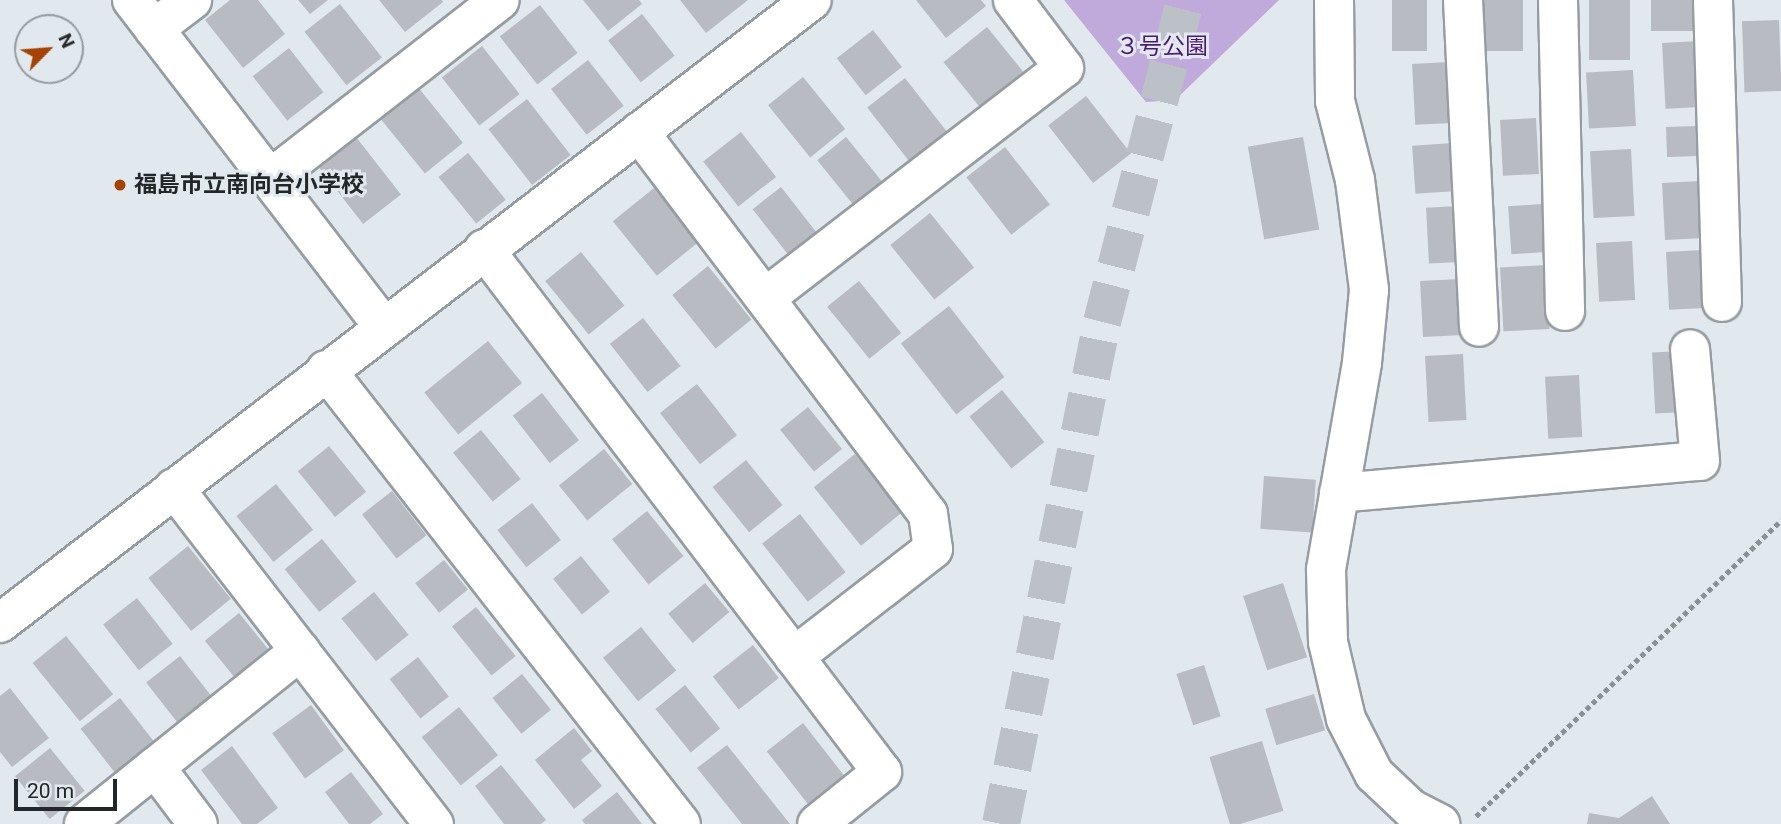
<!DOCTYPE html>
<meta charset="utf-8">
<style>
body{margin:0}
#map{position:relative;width:1781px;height:824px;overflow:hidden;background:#e1e8ee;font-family:Roboto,"Noto Sans JP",sans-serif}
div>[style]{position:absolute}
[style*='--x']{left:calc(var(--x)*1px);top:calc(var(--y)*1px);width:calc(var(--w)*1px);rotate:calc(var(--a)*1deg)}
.green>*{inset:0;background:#c0a9db}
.building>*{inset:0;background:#b9bbc3;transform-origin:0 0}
.highway-tunnel>*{height:38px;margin-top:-19px;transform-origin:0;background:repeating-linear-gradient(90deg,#bbc1c7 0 38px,transparent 0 57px)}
.path>*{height:4.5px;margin-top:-2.25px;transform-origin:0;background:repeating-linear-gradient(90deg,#8b9094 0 5px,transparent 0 8.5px)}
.roads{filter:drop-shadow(2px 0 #969da2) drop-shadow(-2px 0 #969da2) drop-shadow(0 2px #969da2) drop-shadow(0 -2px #969da2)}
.minor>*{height:38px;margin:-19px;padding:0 19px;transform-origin:19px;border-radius:19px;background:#fff}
.dots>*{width:19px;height:19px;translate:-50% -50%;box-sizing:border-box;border:4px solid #e1e8ee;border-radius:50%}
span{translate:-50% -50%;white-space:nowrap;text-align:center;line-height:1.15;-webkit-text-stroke:6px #e1e8ee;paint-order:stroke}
.park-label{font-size:23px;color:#4c1874}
.poi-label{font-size:23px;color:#242729;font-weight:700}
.left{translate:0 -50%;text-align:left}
.north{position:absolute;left:14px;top:14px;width:70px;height:70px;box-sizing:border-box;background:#e1e8ee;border:2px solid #959b9f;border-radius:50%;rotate:65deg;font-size:19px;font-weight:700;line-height:28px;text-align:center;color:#242729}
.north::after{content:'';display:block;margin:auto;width:24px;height:32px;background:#a54305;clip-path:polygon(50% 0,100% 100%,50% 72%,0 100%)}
.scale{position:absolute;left:14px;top:779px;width:103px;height:32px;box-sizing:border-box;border:4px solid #242729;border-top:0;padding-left:9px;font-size:21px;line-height:24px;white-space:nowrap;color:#242729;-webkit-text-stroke:5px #e1e8ee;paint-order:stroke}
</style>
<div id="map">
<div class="green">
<i style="clip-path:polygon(1064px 0,1279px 0,1175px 100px,1146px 102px)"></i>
</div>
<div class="building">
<i style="clip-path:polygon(230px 0,258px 0,285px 34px,243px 68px,205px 20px)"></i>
<i style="clip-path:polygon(298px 0,328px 0,310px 14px)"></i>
<i style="clip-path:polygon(379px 0,442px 0,443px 2px,405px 32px)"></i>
<i style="clip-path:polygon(583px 0,639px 0,642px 4px,608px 31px)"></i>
<i style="clip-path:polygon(680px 0,748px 0,706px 33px)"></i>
<i style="clip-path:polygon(916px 0,981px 0,986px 6px,946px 38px)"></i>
<i style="left:1392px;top:0;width:35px;height:51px"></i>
<i style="left:1476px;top:0;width:47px;height:51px"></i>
<i style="left:1589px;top:0;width:41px;height:60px"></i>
<i style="left:1651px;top:0;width:50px;height:31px"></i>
<i style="left:340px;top:4px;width:68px;height:45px;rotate:52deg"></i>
<i style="left:540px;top:5px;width:61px;height:51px;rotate:52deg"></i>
<i style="left:642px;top:14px;width:53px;height:43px;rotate:52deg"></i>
<i style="left:1779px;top:20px;width:71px;height:37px;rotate:88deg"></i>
<i style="left:987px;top:27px;width:63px;height:56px;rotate:51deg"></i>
<i style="left:873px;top:30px;width:47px;height:46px;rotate:52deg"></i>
<i style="left:1698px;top:41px;width:66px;height:36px;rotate:87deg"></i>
<i style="left:482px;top:46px;width:61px;height:51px;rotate:52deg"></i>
<i style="left:289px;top:48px;width:56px;height:46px;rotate:52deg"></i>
<i style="left:588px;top:60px;width:58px;height:47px;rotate:52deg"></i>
<i style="left:1449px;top:62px;width:61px;height:37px;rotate:87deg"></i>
<i style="left:1633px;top:70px;width:56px;height:47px;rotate:87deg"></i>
<i style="left:803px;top:77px;width:67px;height:45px;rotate:51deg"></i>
<i style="left:905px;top:78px;width:79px;height:48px;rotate:52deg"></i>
<i style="left:417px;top:86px;width:73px;height:49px;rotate:51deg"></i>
<i style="left:1086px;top:96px;width:73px;height:48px;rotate:52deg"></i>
<i style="left:527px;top:99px;width:71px;height:49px;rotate:52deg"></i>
<i style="left:1536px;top:118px;width:56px;height:36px;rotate:87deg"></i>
<i style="left:1698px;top:126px;width:30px;height:32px;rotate:88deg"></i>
<i style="left:741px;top:132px;width:57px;height:48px;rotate:52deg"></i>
<i style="left:356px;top:137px;width:73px;height:48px;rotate:52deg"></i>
<i style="left:846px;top:137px;width:59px;height:37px;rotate:51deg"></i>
<i style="left:1303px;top:137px;width:94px;height:56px;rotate:80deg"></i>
<i style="left:1453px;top:143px;width:48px;height:41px;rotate:86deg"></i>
<i style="left:1005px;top:147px;width:73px;height:49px;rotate:52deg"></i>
<i style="left:1631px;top:149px;width:67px;height:41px;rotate:87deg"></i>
<i style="left:468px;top:153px;width:60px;height:38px;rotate:51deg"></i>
<i style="left:1701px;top:181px;width:57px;height:39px;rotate:87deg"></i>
<i style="left:781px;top:187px;width:61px;height:36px;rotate:52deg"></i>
<i style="left:654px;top:188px;width:70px;height:53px;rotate:51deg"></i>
<i style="left:1542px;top:204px;width:48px;height:34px;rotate:86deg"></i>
<i style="left:1458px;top:206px;width:56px;height:32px;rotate:87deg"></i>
<i style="left:930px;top:213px;width:70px;height:51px;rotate:51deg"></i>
<i style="left:1632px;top:241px;width:59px;height:36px;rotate:87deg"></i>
<i style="left:1702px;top:250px;width:58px;height:36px;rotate:87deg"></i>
<i style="left:581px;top:252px;width:69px;height:46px;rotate:51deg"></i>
<i style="left:1546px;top:265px;width:64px;height:46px;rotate:87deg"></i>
<i style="left:708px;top:266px;width:69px;height:46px;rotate:51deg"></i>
<i style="left:1460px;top:279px;width:56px;height:40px;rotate:87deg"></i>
<i style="left:859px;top:281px;width:67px;height:41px;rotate:51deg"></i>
<i style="left:949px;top:306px;width:90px;height:61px;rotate:52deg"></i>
<i style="left:643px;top:318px;width:61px;height:42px;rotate:52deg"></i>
<i style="left:488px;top:341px;width:54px;height:82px;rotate:51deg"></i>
<i style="left:1682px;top:351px;width:61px;height:30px;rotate:87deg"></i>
<i style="left:1463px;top:354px;width:66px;height:38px;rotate:87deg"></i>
<i style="left:1579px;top:375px;width:62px;height:34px;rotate:87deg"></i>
<i style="left:697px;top:384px;width:65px;height:47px;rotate:52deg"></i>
<i style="left:1002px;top:390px;width:67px;height:42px;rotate:51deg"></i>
<i style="left:542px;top:393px;width:60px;height:37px;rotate:52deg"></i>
<i style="left:808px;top:407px;width:54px;height:36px;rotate:51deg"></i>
<i style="left:481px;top:430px;width:63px;height:36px;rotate:51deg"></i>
<i style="left:329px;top:446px;width:59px;height:40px;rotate:51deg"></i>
<i style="left:604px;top:449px;width:45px;height:58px;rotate:51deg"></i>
<i style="left:855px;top:454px;width:75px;height:53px;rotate:51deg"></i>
<i style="left:746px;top:460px;width:58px;height:43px;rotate:51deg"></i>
<i style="left:1264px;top:476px;width:52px;height:53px;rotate:4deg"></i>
<i style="left:276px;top:484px;width:59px;height:51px;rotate:51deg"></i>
<i style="left:392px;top:491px;width:56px;height:38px;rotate:52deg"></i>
<i style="left:532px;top:503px;width:47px;height:44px;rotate:52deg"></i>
<i style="left:647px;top:511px;width:58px;height:45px;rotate:51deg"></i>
<i style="left:800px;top:514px;width:74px;height:48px;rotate:52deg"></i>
<i style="left:322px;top:539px;width:55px;height:48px;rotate:51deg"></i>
<i style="left:188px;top:546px;width:68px;height:51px;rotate:51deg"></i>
<i style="left:581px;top:556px;width:46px;height:36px;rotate:51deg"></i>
<i style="left:444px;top:560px;width:38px;height:37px;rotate:51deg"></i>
<i style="left:705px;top:583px;width:38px;height:48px;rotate:50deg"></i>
<i style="left:1283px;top:583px;width:78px;height:42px;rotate:72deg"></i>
<i style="left:374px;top:592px;width:55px;height:42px;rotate:51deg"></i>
<i style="left:137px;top:598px;width:58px;height:43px;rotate:52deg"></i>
<i style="left:476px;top:607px;width:63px;height:31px;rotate:51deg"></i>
<i style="left:239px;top:613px;width:51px;height:44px;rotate:51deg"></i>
<i style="left:641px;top:627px;width:56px;height:49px;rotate:51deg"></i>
<i style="left:66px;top:636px;width:75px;height:43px;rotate:51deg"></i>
<i style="left:753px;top:645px;width:42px;height:51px;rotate:52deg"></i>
<i style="left:180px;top:656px;width:55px;height:43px;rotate:52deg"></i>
<i style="left:418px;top:657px;width:50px;height:36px;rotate:52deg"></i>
<i style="left:1204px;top:665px;width:54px;height:29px;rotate:72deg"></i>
<i style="left:522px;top:674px;width:46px;height:38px;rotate:51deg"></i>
<i style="left:685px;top:685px;width:56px;height:38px;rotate:51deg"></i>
<i style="clip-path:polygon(10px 688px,49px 738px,12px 767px,0 752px,0 696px)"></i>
<i style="left:1314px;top:694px;width:38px;height:51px;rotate:73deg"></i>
<i style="left:120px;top:698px;width:63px;height:50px;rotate:52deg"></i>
<i style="left:311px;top:705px;width:56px;height:48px;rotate:54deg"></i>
<i style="left:459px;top:707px;width:62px;height:48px;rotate:51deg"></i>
<i style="left:803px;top:723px;width:68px;height:46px;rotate:52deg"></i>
<i style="clip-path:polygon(574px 728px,592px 751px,581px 760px,602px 786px,574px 809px,535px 760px)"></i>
<i style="left:1262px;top:741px;width:73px;height:55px;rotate:73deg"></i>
<i style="clip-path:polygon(727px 745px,790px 824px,742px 824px,697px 768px)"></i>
<i style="clip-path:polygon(232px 746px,278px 808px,257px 824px,242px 824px,201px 770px)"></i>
<i style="left:50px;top:748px;width:55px;height:45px;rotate:51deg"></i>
<i style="clip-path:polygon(501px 765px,546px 820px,541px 824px,504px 824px,475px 786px)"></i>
<i style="clip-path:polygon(351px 772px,383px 814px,370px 824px,349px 824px,325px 792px)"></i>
<i style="clip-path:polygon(617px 792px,642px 824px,585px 824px,582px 820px)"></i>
<i style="clip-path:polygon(1652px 796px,1670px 824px,1587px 824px,1589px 813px,1619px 818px)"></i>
</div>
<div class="highway-tunnel">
<i style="--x:1001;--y:824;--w:512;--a:-78.62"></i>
<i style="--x:1102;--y:322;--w:333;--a:-75.5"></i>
</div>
<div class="path">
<i style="--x:1476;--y:816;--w:425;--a:-44.1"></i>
</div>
<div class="roads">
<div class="minor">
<i style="--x:132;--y:0;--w:411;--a:52.4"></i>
<i style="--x:1334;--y:0;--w:101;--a:89.4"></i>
<i style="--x:1335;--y:101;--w:81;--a:75.8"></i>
<i style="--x:1355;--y:180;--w:111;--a:82.7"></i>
<i style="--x:1369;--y:290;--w:73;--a:95.5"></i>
<i style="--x:1362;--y:363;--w:210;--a:99.9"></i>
<i style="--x:1326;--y:570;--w:72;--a:88.4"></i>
<i style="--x:1328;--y:642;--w:79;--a:76.8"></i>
<i style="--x:1346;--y:719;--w:62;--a:63"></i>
<i style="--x:1374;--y:774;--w:51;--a:43.4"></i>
<i style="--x:1411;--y:809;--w:33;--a:27"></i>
<i style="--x:1463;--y:0;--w:327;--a:87.2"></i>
<i style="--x:1558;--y:0;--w:311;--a:88.7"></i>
<i style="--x:1713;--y:0;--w:302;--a:88.3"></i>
<i style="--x:154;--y:29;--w:48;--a:-37.3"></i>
<i style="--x:639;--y:132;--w:479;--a:52.9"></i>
<i style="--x:928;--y:514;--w:35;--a:82"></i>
<i style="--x:933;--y:549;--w:176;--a:142.2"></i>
<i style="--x:270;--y:179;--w:291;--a:-37.9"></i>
<i style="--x:484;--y:249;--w:657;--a:52.73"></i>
<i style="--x:882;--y:772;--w:83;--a:141.3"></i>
<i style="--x:765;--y:298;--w:377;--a:-37.6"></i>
<i style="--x:1064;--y:68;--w:85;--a:-126.9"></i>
<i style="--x:326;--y:370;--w:576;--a:51.98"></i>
<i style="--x:174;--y:488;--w:425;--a:52.3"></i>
<i style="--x:1339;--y:493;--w:362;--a:-5.1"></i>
<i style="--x:1700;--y:461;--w:112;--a:-95.1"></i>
<i style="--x:0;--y:623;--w:1023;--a:-37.5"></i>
<i style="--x:155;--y:767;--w:71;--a:53"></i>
<i style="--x:84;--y:824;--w:277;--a:-38.7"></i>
</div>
</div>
<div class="dots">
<i style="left:120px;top:185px;background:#a54305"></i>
</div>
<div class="park-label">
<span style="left:1162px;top:47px">３号公園</span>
</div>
<div class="poi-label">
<span class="left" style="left:134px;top:185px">福島市立南向台小学校</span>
</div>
<div class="north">N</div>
<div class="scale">20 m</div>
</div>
